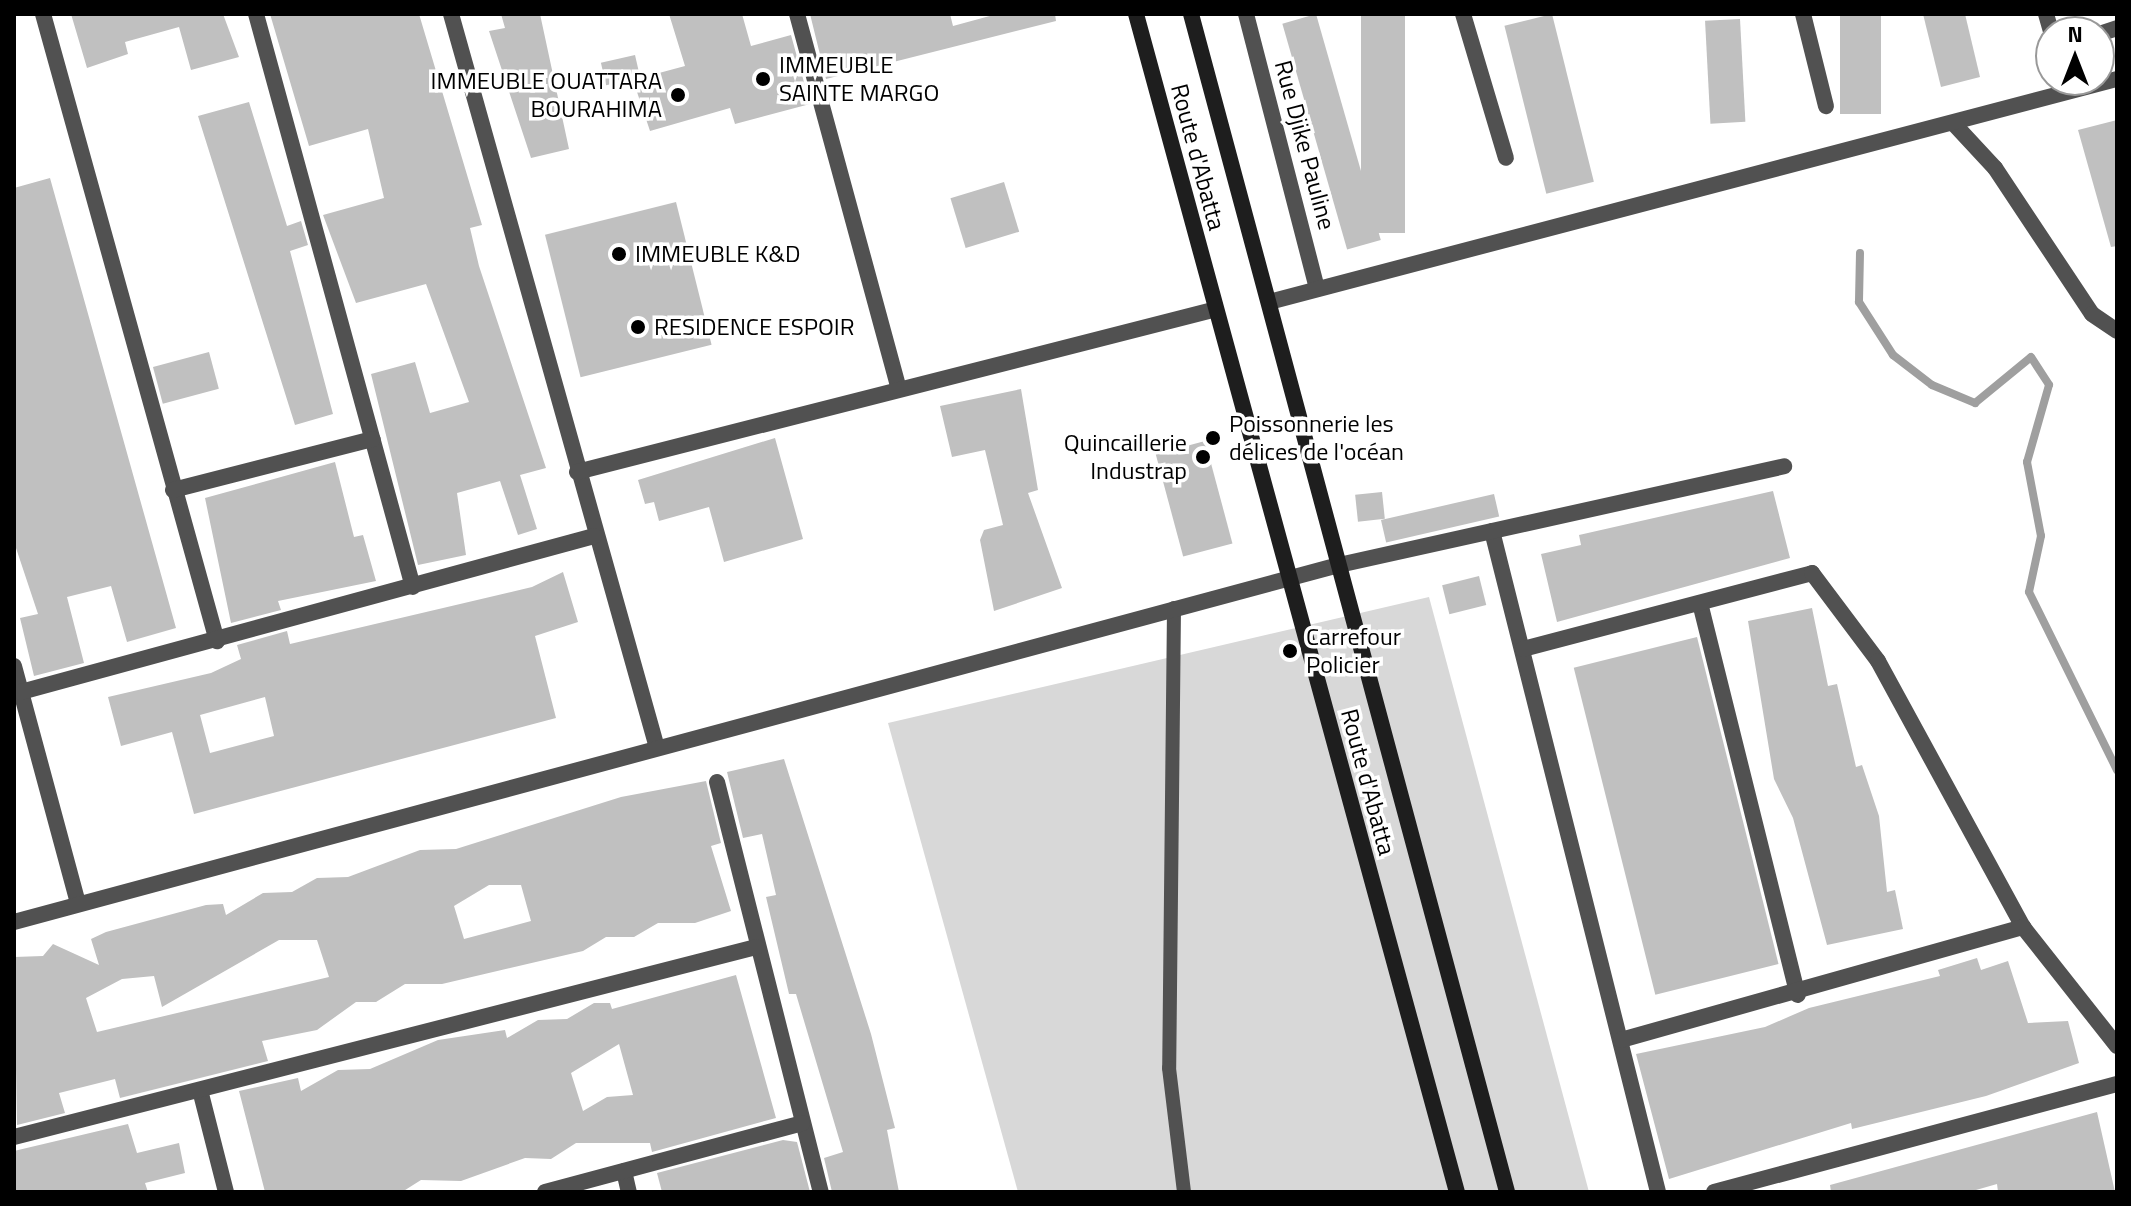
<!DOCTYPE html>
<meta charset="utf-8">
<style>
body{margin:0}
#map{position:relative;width:2131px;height:1206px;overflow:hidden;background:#fff;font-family:"Titillium Web",sans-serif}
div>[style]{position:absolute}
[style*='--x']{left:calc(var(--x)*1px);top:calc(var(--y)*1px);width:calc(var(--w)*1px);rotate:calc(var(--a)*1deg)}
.green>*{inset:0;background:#d8d8d8}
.stream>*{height:8px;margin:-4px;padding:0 4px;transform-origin:4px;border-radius:4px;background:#9f9f9f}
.building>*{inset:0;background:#c0c0c0;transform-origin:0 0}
.lane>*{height:14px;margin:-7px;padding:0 7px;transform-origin:7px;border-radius:7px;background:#515151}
.street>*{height:16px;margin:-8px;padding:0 8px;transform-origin:8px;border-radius:8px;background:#515151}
.secondary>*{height:16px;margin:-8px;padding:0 8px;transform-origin:8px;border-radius:8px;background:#1e1e1e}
.dots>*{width:22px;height:22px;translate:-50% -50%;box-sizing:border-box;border:4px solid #fff;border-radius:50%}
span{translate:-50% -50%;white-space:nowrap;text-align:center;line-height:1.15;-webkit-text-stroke:7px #fff;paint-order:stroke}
.poi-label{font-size:24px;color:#000}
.left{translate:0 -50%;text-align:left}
.right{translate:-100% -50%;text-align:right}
.street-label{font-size:24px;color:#000}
.frame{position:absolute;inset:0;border:16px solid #000;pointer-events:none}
.north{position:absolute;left:2035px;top:16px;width:80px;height:80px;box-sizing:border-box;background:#fff;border:2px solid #999;border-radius:50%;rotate:0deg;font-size:22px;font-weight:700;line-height:32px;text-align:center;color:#000}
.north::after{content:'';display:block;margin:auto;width:28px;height:36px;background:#000;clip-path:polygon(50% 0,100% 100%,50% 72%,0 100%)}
</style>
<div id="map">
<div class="green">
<i style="clip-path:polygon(1429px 597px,1589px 1192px,1018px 1192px,888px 723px)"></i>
</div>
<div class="stream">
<i style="--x:1860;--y:253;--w:49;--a:91.2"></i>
<i style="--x:1859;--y:302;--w:63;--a:57.3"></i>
<i style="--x:1893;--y:355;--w:49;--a:37.6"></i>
<i style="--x:1932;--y:385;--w:47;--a:22.7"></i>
<i style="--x:1975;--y:403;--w:72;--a:-39.4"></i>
<i style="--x:2031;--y:357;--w:33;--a:57"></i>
<i style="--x:2049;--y:385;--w:80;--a:105.9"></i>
<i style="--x:2027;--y:462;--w:75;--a:79.3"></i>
<i style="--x:2041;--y:536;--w:57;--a:102.1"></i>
<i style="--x:2029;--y:592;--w:199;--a:63.7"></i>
</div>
<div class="building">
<i style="clip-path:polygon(71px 14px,223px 14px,239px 57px,191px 70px,179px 27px,125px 42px,128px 54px,87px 68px)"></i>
<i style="clip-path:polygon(270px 14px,419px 14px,482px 225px,470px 228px,479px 266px,546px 468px,520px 475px,537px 529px,518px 535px,500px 481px,457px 493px,466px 555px,418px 565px,371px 374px,415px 362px,430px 413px,469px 402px,426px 284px,356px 303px,323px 215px,384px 198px,368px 129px,309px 146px)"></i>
<i style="clip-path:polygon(501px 14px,540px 14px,569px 149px,531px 158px,489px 31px,505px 28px)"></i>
<i style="clip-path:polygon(669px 14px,742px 14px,751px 46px,791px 35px,810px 104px,735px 124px,730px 108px,650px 131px,633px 80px,685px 66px)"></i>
<i style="clip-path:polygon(810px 14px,950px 14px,953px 26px,997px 14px,1055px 14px,1056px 21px,826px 79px)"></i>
<i style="left:1316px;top:14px;width:235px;height:35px;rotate:74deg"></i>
<i style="left:1361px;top:14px;width:44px;height:219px"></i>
<i style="left:1552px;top:14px;width:173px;height:49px;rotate:76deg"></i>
<i style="left:1840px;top:14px;width:41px;height:100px"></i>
<i style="clip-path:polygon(1923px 14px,1965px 14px,1980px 77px,1941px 87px)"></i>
<i style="left:1740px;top:19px;width:103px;height:35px;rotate:87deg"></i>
<i style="left:635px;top:55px;width:23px;height:35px;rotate:77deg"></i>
<i style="clip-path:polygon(249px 102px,287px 226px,301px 221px,308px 245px,290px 251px,333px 414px,295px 425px,198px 116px)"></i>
<i style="clip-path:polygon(2117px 120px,2117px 246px,2111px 247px,2078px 130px)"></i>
<i style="clip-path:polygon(50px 178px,176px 628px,127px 642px,111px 586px,67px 597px,84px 663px,34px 676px,20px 618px,38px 614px,14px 542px,14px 188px)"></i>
<i style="left:1004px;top:182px;width:52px;height:56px;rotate:73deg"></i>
<i style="left:676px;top:202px;width:147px;height:135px;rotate:76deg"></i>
<i style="left:209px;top:352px;width:38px;height:58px;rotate:75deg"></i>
<i style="clip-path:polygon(1021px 389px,1038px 490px,1028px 493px,1062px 588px,994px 611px,980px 540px,984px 530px,1003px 525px,985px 450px,952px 457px,940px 406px)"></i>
<i style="clip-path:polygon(775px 438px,803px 539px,724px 562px,709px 507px,659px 521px,654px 502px,645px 504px,638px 480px)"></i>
<i style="left:1205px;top:441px;width:106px;height:51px;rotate:75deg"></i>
<i style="clip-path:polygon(335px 462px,354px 537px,363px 535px,376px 581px,278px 601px,281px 610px,231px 623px,205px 498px)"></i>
<i style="clip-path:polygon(1773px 491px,1790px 558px,1557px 622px,1541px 554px,1581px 545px,1579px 535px)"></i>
<i style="left:1382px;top:492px;width:27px;height:27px;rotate:84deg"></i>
<i style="left:1494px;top:494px;width:23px;height:116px;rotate:77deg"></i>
<i style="clip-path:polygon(evenodd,563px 572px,578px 622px,535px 636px,556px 718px,194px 814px,172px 732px,121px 746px,108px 697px,211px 673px,241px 659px,237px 645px,287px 631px,290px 644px,532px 587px,563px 572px,265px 697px,274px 736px,210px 753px,200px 715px,265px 697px)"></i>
<i style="left:1479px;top:576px;width:30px;height:38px;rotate:76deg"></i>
<i style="clip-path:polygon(1812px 608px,1828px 686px,1837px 684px,1856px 767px,1862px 765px,1879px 816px,1887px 892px,1895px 890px,1903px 929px,1827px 945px,1793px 818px,1774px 779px,1748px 621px)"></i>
<i style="left:1697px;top:637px;width:337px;height:127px;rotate:76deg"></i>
<i style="clip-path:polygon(784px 759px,871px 1034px,895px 1128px,887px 1130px,899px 1192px,832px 1192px,824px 1158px,843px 1152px,796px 994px,789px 994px,766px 897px,776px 895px,762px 834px,743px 838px,727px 772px)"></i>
<i style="clip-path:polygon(evenodd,706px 781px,721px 843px,711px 846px,731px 911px,695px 923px,658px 923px,634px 937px,606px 937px,583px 951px,442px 984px,405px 984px,376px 1002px,356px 1002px,317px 1030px,262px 1041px,268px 1061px,120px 1098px,115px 1079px,59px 1093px,65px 1113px,17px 1125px,14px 957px,43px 956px,53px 944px,99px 965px,91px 939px,106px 932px,206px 905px,223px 904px,226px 915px,263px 893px,292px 892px,317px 878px,348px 877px,420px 850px,456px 849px,621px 797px,706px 781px,489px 885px,521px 885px,531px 921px,464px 939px,454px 906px,489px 885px,706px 781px,279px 940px,317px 940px,329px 977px,97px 1032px,86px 998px,122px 979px,154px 976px,162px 1007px,279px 940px)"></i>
<i style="clip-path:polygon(1977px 958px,1981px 970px,2008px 961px,2028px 1023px,2068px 1021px,2079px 1063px,1986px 1096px,1852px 1129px,1851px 1123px,1669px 1179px,1636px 1054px,1765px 1027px,1809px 1008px,1940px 976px,1938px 970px)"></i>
<i style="clip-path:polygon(evenodd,736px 975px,776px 1118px,652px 1152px,650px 1143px,576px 1143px,551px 1159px,525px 1158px,461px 1181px,421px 1180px,402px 1192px,265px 1192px,239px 1091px,298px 1078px,301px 1091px,338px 1070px,370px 1069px,438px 1040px,505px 1030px,507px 1038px,538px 1020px,567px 1019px,594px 1003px,610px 1003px,612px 1009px,736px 975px,619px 1044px,633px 1095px,607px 1097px,583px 1111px,571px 1073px,619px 1044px)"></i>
<i style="clip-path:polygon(2097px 1112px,2115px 1192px,1998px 1192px,1997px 1184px,1969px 1192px,1831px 1192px,1830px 1185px)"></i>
<i style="clip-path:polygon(128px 1124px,137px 1153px,179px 1143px,185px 1173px,145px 1183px,148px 1192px,14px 1192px,14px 1151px)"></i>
<i style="clip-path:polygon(783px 1140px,797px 1142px,810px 1192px,662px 1192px,657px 1173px)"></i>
</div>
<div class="lane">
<i style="--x:1174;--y:608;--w:460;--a:90.6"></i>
<i style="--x:1169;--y:1068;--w:125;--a:83.1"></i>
</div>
<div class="street">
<i style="--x:43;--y:14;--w:651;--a:74.49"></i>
<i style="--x:256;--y:14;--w:594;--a:74.68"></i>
<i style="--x:451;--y:14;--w:762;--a:74.32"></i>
<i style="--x:797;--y:14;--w:385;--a:74.8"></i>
<i style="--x:1246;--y:14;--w:284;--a:75.5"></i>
<i style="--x:1463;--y:14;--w:150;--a:73.4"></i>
<i style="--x:1803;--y:14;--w:95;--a:76"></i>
<i style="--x:2046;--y:14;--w:19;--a:74"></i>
<i style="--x:2099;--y:34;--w:19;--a:-18"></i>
<i style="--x:1955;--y:125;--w:59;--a:47.1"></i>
<i style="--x:1995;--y:168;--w:175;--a:56.4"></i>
<i style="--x:2092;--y:314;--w:30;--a:34"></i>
<i style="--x:1273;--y:301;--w:873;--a:-14.74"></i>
<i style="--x:577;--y:472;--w:656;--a:-14.29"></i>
<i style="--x:173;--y:490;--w:206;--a:-14.3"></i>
<i style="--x:1492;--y:531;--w:682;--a:75.9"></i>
<i style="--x:1700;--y:603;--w:404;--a:76"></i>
<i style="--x:1523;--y:649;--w:299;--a:-14.7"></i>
<i style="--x:1812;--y:573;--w:110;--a:53.1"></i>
<i style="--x:1878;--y:661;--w:303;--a:61.4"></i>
<i style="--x:2023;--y:927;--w:152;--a:51.7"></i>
<i style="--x:14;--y:666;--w:246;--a:74.9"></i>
<i style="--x:21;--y:692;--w:594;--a:-15.23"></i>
<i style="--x:717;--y:782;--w:423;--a:75.8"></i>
<i style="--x:14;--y:922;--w:1372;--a:-15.08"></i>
<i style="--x:1339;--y:565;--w:456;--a:-12.5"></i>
<i style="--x:1621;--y:1040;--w:418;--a:-15.7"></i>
<i style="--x:200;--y:1090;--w:105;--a:75.7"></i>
<i style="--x:14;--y:1137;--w:766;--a:-14.36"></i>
<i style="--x:624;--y:1171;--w:22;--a:77"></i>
<i style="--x:545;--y:1192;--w:266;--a:-15"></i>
<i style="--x:1714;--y:1192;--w:417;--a:-15"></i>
</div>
<div class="secondary">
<i style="--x:1136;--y:14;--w:1221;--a:74.76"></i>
<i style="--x:1191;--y:14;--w:1220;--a:74.98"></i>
</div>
<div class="dots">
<i style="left:763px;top:79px;background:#000"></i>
<i style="left:678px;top:95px;background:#000"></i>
<i style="left:619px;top:254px;background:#000"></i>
<i style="left:638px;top:327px;background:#000"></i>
<i style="left:1213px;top:438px;background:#000"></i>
<i style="left:1203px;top:457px;background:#000"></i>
<i style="left:1290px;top:651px;background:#000"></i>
</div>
<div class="poi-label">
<span class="left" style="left:779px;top:79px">IMMEUBLE<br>SAINTE MARGO</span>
<span class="right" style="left:662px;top:95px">IMMEUBLE OUATTARA<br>BOURAHIMA</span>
<span class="left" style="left:635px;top:254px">IMMEUBLE K&amp;D</span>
<span class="left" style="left:654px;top:327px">RESIDENCE ESPOIR</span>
<span class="left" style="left:1229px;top:438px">Poissonnerie les<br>délices de l'océan</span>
<span class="right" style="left:1187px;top:457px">Quincaillerie<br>Industrap</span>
<span class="left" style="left:1306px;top:651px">Carrefour<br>Policier</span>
</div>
<div class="street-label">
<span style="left:1305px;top:145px;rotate:75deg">Rue Djike Pauline</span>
<span style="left:1198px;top:157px;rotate:75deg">Route d'Abatta</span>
<span style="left:1368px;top:782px;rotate:75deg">Route d'Abatta</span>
</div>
<div class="frame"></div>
<div class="north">N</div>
</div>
